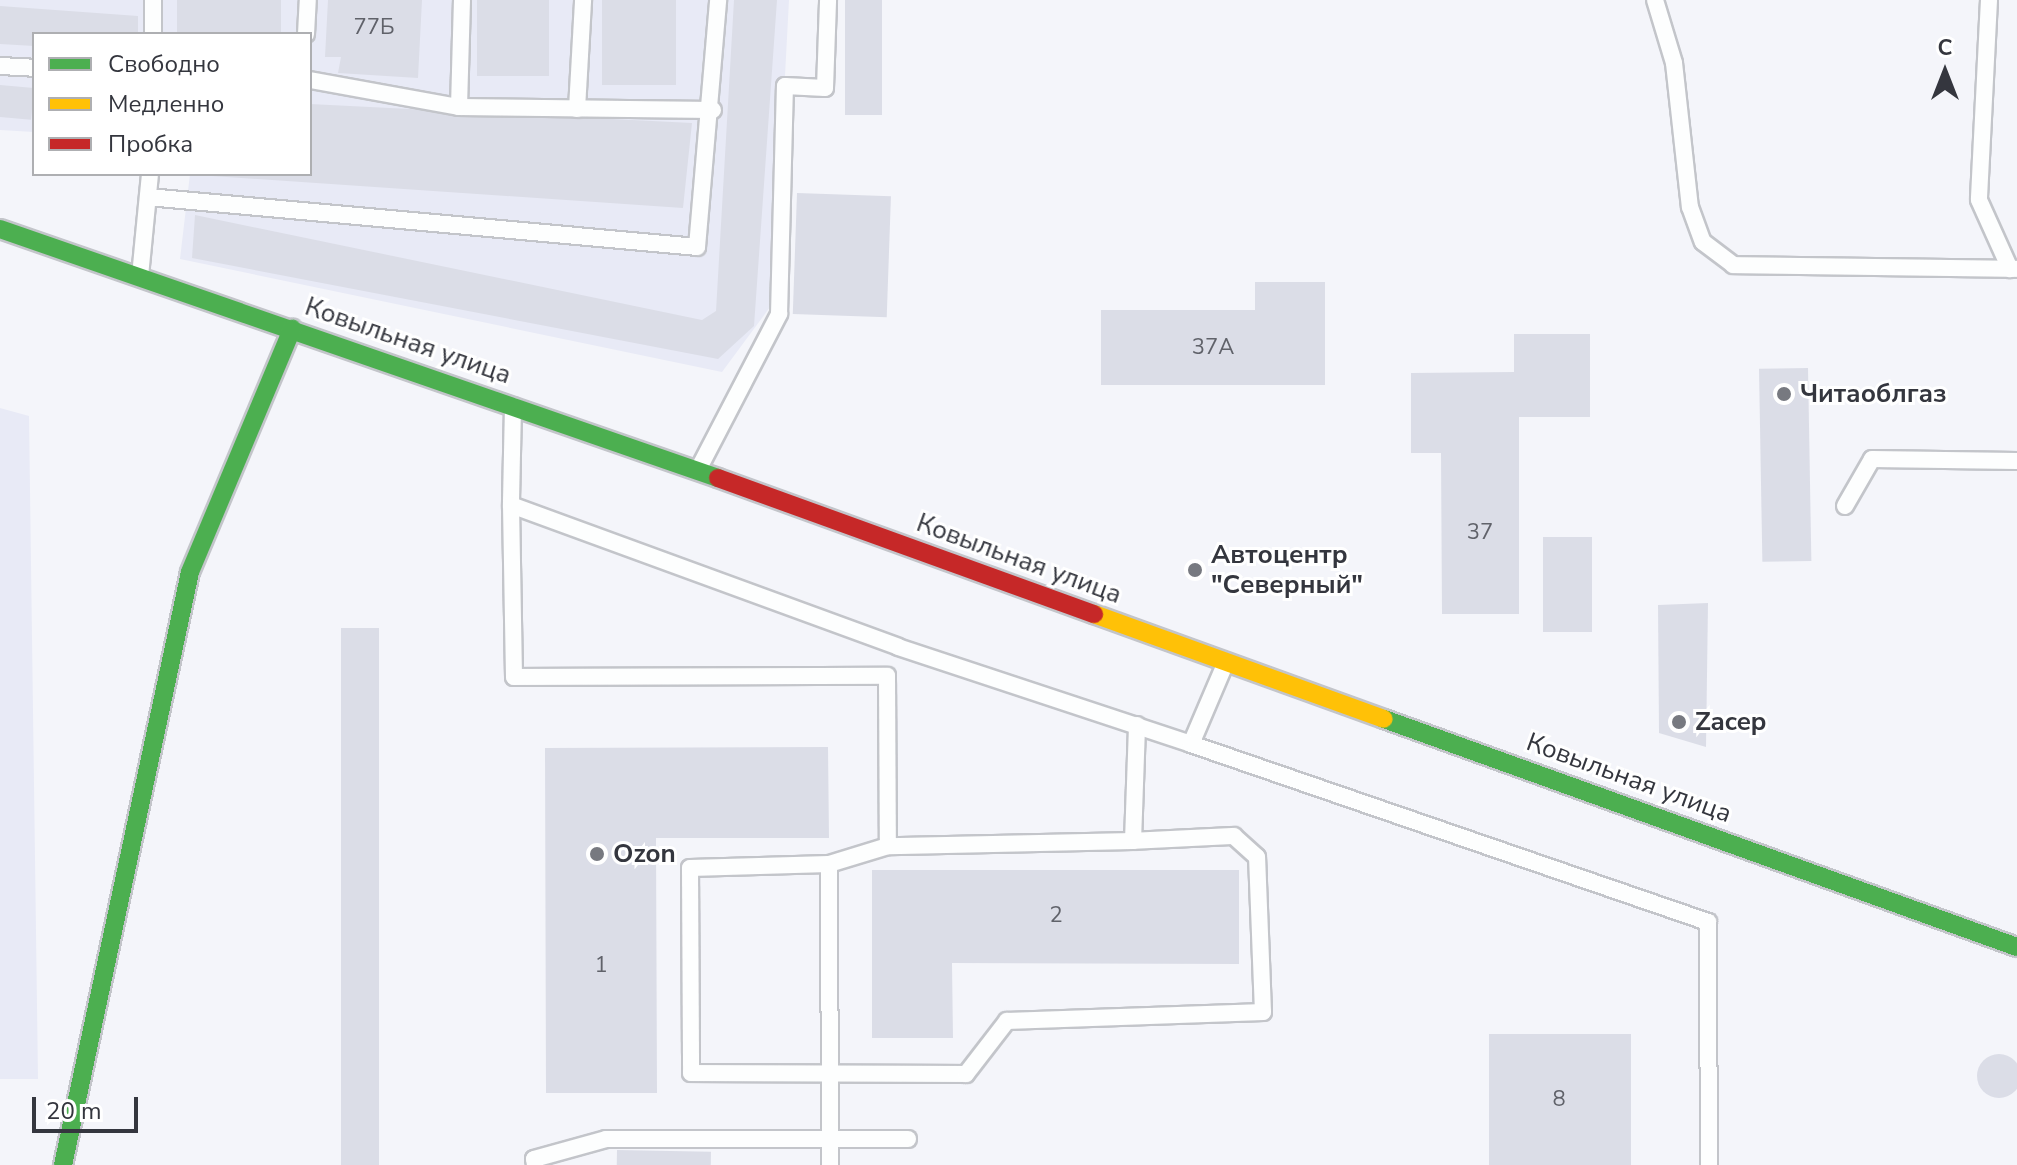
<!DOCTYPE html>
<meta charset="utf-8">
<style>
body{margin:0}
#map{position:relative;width:2017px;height:1165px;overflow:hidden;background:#f4f5fa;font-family:"Nunito Sans",sans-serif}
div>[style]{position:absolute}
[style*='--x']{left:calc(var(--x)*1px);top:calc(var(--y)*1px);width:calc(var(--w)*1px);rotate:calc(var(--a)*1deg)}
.built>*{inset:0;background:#e8eaf6}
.building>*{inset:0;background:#dbdde7;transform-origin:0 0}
.round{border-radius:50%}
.roads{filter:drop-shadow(2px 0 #c3c5ca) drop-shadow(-2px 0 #c3c5ca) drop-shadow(0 2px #c3c5ca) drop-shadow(0 -2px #c3c5ca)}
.lane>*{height:16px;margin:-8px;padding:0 8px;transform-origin:8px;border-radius:8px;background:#fdfefe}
.fast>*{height:18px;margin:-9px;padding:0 9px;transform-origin:9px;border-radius:9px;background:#4caf50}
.slow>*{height:18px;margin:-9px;padding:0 9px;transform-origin:9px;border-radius:9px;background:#ffc107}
.jam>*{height:18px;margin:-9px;padding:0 9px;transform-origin:9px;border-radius:9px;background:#c62828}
.dots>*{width:22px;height:22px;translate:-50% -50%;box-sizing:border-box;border:4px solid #fff;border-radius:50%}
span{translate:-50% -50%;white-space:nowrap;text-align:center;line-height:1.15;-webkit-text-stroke:6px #fff;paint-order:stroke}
.number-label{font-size:22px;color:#60626a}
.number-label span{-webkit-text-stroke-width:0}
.street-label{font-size:26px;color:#34363e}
.poi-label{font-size:26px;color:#34363e;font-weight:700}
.left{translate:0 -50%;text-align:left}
.legend{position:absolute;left:32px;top:32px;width:280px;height:144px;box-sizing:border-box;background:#fff;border:2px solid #aeafb2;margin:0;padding:10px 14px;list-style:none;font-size:24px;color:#34363e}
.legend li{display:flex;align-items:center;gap:16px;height:40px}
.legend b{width:40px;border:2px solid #aeafb2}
.north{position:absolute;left:1905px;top:32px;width:80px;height:80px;-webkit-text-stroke:6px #fff;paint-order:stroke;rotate:0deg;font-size:22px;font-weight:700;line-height:32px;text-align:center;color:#34363e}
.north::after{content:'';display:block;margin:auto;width:28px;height:36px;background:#34363e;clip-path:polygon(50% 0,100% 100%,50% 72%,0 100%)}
.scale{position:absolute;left:32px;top:1097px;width:106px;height:36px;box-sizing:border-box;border:4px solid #34363e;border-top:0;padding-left:10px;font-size:24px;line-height:28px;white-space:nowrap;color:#34363e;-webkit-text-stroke:6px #fff;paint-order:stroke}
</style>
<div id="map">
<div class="built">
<i style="clip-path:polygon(0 0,789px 0,773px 303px,722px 372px,180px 259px,190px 174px,310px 174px,310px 34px,34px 34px,34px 132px,0 130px)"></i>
<i style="clip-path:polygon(0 408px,29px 416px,38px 1079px,0 1079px)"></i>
</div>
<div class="building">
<i style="left:177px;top:0;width:104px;height:34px"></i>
<i style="clip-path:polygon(328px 0,422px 0,418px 78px,338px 73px,341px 57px,325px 57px)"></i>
<i style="left:477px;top:0;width:72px;height:76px"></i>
<i style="left:602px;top:0;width:74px;height:85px"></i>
<i style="clip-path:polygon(734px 0,777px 0,754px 326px,718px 359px,192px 258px,195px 215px,702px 320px,716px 311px)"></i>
<i style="left:845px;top:0;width:37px;height:115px"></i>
<i style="clip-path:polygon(0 6px,138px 16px,138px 34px,34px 34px,34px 46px,0 44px)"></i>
<i style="left:0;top:85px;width:34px;height:32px;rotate:5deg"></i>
<i style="clip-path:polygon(310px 104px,692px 123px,683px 208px,212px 176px,310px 174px)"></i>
<i style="left:797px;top:193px;width:94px;height:121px;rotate:2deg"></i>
<i style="clip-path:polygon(1255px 282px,1325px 282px,1325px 385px,1101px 385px,1101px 310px,1255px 310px)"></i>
<i style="clip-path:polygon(1514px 334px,1590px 334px,1590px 417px,1519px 417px,1519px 614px,1442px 614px,1441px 453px,1411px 453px,1411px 373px,1514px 372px)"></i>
<i style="left:1808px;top:368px;width:193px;height:49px;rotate:89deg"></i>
<i style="left:1543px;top:537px;width:49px;height:95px"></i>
<i style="clip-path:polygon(1708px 603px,1706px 747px,1659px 733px,1658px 605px)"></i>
<i style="left:341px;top:628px;width:38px;height:537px"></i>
<i style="clip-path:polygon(828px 747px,829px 838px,656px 838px,657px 1093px,546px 1093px,545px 748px)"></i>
<i style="clip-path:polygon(872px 870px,1239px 870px,1239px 964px,952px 963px,953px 1038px,872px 1038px)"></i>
<i style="left:1489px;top:1034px;width:142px;height:131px"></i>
<i class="round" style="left:1977px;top:1054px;width:44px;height:44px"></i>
<i style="left:617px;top:1150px;width:94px;height:15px;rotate:1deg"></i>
</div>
<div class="roads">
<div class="lane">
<i style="--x:153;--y:0;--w:34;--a:90"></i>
<i style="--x:1655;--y:0;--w:66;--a:73.2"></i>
<i style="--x:1674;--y:63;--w:145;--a:83.7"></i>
<i style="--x:1690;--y:207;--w:37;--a:70"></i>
<i style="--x:1703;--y:242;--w:38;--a:37"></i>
<i style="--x:1733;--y:265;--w:284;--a:0.8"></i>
<i style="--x:1989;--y:0;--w:200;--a:92.9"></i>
<i style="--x:1979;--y:200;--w:76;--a:65.8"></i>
<i style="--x:306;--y:34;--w:34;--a:-87"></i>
<i style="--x:0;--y:66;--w:34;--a:3"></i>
<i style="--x:310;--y:80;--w:151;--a:10.3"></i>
<i style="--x:459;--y:107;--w:254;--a:0.7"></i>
<i style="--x:459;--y:107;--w:107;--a:-88.4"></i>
<i style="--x:577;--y:109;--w:109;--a:-86.8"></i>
<i style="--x:148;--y:197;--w:551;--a:5.2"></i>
<i style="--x:697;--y:247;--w:248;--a:-85.1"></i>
<i style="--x:140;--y:276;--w:102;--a:-84.4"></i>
<i style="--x:513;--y:406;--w:99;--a:91.2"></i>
<i style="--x:511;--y:505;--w:412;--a:20.1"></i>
<i style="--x:898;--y:647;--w:309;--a:18.3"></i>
<i style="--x:1191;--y:744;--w:89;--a:-66.9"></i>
<i style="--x:699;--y:468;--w:174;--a:-62.5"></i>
<i style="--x:779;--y:314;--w:228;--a:-88.5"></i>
<i style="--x:785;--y:86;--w:40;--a:2.9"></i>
<i style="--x:825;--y:88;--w:88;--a:-88"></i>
<i style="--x:511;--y:505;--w:172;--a:89"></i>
<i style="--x:514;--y:677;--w:373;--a:-0.2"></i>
<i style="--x:887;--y:676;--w:170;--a:89.7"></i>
<i style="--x:1845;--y:506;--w:54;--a:-60.1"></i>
<i style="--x:1872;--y:459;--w:145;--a:0.8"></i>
<i style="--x:1191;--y:744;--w:547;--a:19"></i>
<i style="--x:1708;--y:922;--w:243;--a:89.8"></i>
<i style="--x:1133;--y:841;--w:245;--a:178.8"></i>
<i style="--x:888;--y:846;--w:62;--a:163"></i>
<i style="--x:829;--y:864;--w:139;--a:178.4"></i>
<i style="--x:690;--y:868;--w:205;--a:89.7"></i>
<i style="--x:691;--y:1073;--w:275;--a:0.2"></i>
<i style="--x:966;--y:1074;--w:67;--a:-52.3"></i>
<i style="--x:1007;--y:1021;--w:256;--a:-2"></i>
<i style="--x:1263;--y:1012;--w:155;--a:-92.2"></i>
<i style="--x:1257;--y:857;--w:31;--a:-138"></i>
<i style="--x:1234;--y:836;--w:101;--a:177.2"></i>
<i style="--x:1133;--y:841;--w:116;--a:-88"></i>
<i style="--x:829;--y:864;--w:301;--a:89.8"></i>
<i style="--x:535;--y:1165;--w:6;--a:-99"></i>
<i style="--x:534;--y:1159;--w:75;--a:-15.5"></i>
<i style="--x:606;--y:1139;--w:302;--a:0"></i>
</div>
<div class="fast">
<i style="--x:0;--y:229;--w:760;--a:19.13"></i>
<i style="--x:1384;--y:719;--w:673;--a:19.81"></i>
<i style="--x:63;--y:1165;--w:606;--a:-77.91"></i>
<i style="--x:190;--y:572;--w:264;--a:-67.2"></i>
</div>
<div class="slow">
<i style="--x:1094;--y:614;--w:308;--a:19.9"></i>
</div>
<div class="jam">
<i style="--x:718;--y:478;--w:400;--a:19.9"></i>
</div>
</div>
<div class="dots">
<i style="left:1784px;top:394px;background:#777980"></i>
<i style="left:1195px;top:570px;background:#777980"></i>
<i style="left:1679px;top:722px;background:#777980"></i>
<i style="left:597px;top:854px;background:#777980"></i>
</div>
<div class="number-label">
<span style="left:374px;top:28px">77Б</span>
<span style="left:1213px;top:348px">37А</span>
<span style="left:1480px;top:533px">37</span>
<span style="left:1056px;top:916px">2</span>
<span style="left:601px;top:966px">1</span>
<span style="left:1559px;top:1100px">8</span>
</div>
<div class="street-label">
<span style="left:408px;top:341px;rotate:19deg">Ковыльная улица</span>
<span style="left:1019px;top:559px;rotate:20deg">Ковыльная улица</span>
<span style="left:1629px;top:778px;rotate:20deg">Ковыльная улица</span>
</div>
<div class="poi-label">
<span class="left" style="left:1800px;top:394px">Читаоблгаз</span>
<span class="left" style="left:1211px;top:570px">Автоцентр<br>"Северный"</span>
<span class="left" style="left:1695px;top:722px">Zacep</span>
<span class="left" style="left:613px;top:854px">Ozon</span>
</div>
<ul class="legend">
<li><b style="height:10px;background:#4caf50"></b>Свободно</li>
<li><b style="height:10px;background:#ffc107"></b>Медленно</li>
<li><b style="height:10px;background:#c62828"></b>Пробка</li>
</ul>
<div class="north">С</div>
<div class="scale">20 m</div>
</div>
